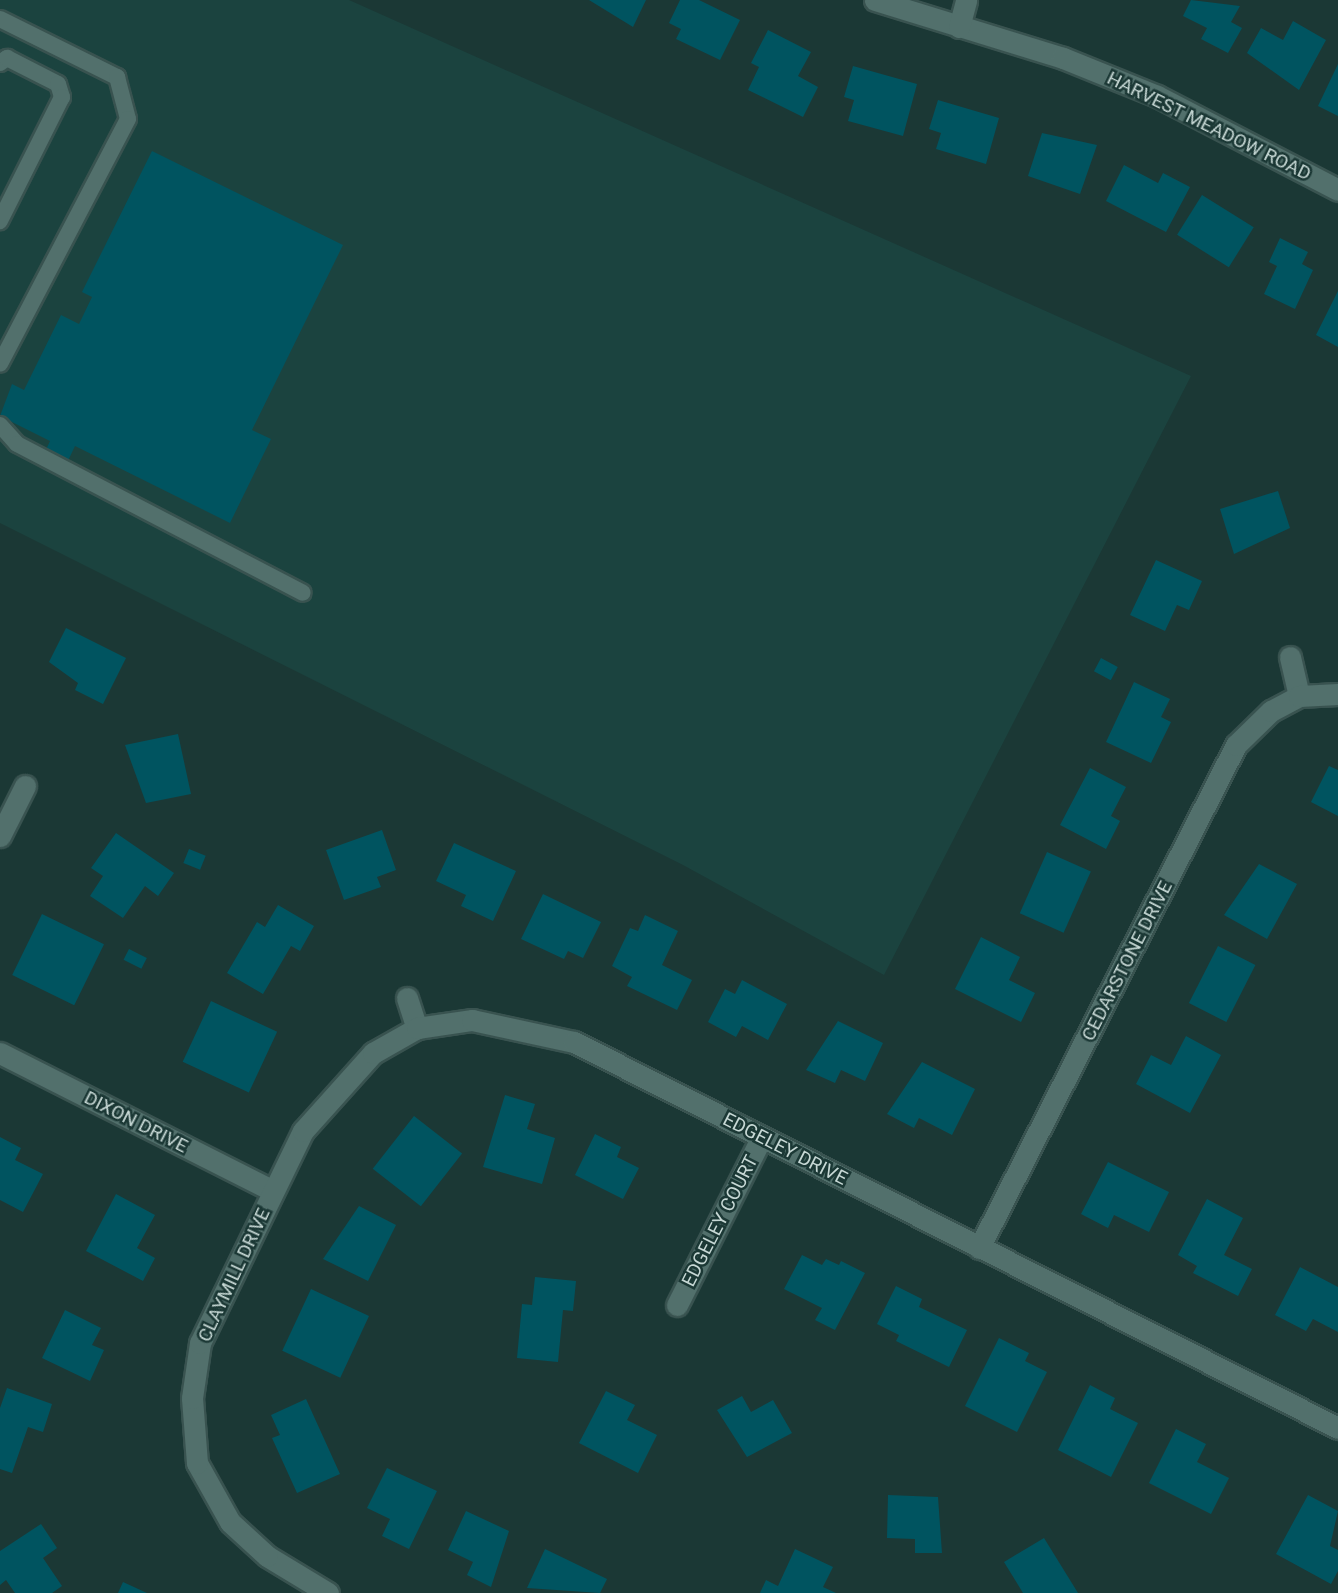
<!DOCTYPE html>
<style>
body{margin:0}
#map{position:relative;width:1338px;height:1593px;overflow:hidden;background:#1b3835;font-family:Roboto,sans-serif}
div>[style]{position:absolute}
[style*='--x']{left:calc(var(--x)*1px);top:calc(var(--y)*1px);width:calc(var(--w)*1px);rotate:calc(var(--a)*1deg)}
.built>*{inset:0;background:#1b433f}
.building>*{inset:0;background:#005460;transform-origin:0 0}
.roads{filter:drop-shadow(2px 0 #395350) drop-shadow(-2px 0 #395350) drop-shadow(0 2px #395350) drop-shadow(0 -2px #395350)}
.lane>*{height:16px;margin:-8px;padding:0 8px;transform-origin:8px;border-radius:8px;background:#52706c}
.street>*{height:21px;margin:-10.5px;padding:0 10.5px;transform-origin:10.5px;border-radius:10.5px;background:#52706c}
span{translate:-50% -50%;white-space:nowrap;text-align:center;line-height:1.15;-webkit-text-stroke:5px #1b3835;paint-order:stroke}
.street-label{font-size:19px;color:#c7d8d5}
</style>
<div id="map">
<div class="built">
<i style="clip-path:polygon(0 0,349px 0,1191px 376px,884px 975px,683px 865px,0 523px)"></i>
</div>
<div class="building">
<i style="clip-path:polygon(589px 0,646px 0,633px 27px)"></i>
<i style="clip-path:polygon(680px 0,699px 0,740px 20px,720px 60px,676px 39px,681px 29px,669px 23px)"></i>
<i style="clip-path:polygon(1191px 0,1240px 6px,1231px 22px,1242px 28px,1228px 53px,1201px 39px,1207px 28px,1183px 16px)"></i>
<i style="clip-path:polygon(1293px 21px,1326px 40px,1299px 90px,1247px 53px,1261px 28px,1283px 40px)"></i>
<i style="clip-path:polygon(768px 30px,811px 52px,798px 76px,818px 87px,803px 117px,748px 90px,759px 67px,751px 63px)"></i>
<i style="clip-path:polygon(1338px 64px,1338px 116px,1318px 106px)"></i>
<i style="clip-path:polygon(853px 66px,917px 84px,903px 136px,848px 121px,854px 100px,844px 97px)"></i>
<i style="clip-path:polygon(938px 100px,999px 118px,986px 164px,936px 149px,941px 133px,929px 129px)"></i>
<i style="clip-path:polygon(1042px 133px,1097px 145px,1080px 194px,1028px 176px)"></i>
<i style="clip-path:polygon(152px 151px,343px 245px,252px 430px,271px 439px,230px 523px,75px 446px,66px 465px,44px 454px,50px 441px,0 416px,12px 384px,24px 390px,61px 315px,79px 324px,92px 297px,82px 292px)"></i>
<i style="clip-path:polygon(1124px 165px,1158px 183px,1163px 173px,1190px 187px,1166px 232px,1106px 201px)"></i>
<i style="left:1202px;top:195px;width:61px;height:47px;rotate:32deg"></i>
<i style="clip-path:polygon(1280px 238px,1308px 252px,1302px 264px,1313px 270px,1295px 309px,1264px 294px,1277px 266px,1269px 262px)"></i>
<i style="clip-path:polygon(1338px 291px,1338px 347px,1316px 335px)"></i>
<i style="clip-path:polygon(1278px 491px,1290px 528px,1234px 554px,1220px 509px)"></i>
<i style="clip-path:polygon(1156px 560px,1202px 581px,1189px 610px,1177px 605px,1165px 631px,1130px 615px)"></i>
<i style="clip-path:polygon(66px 628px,126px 658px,103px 704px,75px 690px,78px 683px,49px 662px)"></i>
<i style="left:1101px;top:658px;width:19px;height:15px;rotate:28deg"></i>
<i style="clip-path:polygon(1134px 682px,1170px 699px,1161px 717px,1171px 722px,1151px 763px,1106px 742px)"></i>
<i style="clip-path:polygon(178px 734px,191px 794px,146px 803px,125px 745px)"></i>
<i style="clip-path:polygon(1329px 766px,1338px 770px,1338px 816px,1311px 802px)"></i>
<i style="clip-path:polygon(1090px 768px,1126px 787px,1111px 816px,1120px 821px,1106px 849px,1060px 825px)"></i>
<i style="clip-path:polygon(382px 830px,396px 870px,377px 877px,381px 887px,344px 900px,326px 850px)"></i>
<i style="clip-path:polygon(116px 833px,174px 873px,158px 896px,145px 886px,123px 918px,90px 896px,103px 876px,91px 868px)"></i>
<i style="clip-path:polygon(454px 843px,516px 871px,493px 921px,461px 906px,466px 895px,436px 881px)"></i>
<i style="left:189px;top:849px;width:18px;height:15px;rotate:22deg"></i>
<i style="left:1047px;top:852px;width:48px;height:67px;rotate:24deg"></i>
<i style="clip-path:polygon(1259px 864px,1297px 884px,1267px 939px,1224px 915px)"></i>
<i style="clip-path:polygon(543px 894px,601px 922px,583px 958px,568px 951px,564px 959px,521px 939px)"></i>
<i style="clip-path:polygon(278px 905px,314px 926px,300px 951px,291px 946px,263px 994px,227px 973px,257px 922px,265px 927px)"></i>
<i style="left:42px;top:914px;width:69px;height:68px;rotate:26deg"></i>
<i style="clip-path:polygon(645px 915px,678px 931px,662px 965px,692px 980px,677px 1010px,627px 986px,632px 977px,612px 966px,630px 928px,638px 931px)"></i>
<i style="clip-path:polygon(981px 937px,1020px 957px,1009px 980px,1035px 993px,1021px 1022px,955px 989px)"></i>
<i style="left:1218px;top:946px;width:42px;height:64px;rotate:27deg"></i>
<i style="left:129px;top:949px;width:20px;height:12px;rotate:27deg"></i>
<i style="clip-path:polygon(742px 980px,787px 1004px,768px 1040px,742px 1026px,736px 1037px,708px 1022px,725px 989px,735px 994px)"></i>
<i style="left:211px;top:1001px;width:73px;height:67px;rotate:25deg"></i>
<i style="clip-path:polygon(838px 1021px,883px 1043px,865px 1081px,841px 1070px,835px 1083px,806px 1070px)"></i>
<i style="clip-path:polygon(1186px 1036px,1221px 1055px,1190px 1113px,1136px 1084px,1151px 1055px,1171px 1065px)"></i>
<i style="clip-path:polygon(922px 1062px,975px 1089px,952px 1135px,919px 1118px,914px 1128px,887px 1114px)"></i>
<i style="clip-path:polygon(505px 1095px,535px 1104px,527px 1129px,555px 1138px,542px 1184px,483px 1167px)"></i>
<i style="left:414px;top:1116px;width:61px;height:67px;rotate:38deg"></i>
<i style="clip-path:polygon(595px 1134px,621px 1147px,617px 1157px,639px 1168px,623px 1199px,575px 1175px)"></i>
<i style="clip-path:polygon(0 1137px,21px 1148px,15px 1160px,43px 1174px,23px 1212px,0 1200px)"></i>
<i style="clip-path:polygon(1108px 1162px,1169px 1192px,1149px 1232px,1114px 1215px,1108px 1228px,1081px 1214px)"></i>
<i style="clip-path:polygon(116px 1194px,155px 1215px,137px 1248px,155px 1258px,143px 1281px,86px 1251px)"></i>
<i style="clip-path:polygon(1207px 1199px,1243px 1218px,1224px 1255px,1252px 1269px,1238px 1296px,1193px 1273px,1197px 1266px,1178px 1255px)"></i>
<i style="clip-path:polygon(359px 1206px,396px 1225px,368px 1281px,323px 1259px)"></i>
<i style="clip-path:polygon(802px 1255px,822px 1265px,826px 1259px,839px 1265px,841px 1261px,865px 1273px,835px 1330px,815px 1320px,822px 1308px,784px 1289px)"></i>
<i style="clip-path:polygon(1300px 1267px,1338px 1287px,1338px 1332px,1313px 1319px,1306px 1331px,1275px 1315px)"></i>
<i style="clip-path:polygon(535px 1277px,576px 1281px,573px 1311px,563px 1310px,558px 1362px,517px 1358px,522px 1304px,532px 1305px)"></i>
<i style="clip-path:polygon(896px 1286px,922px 1299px,919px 1307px,967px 1330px,949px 1367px,896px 1341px,899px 1335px,877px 1324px)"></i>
<i style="left:311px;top:1289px;width:64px;height:68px;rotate:25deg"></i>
<i style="clip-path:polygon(65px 1310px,101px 1328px,92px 1345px,104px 1350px,90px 1381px,42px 1358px)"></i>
<i style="clip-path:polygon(999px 1338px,1029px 1353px,1025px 1361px,1047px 1372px,1017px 1432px,965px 1406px)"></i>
<i style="clip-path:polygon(1090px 1385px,1115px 1398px,1110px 1409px,1138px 1423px,1111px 1477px,1058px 1450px)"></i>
<i style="clip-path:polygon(7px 1388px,52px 1404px,43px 1432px,28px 1427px,12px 1473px,0 1469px,0 1408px)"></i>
<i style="clip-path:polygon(606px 1391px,635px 1405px,627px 1420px,657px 1435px,638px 1473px,579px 1443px)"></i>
<i style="clip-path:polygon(742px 1396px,751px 1412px,773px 1400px,792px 1433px,747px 1457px,717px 1410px)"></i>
<i style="clip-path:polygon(306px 1399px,340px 1474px,297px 1493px,272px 1438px,280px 1435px,271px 1415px)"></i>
<i style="clip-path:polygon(1176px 1429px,1206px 1444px,1197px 1462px,1229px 1478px,1211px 1514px,1149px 1483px)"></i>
<i style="clip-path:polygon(387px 1468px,437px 1491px,409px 1549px,382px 1536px,390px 1519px,367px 1508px)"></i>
<i style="clip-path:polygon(888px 1495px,938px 1497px,942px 1553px,915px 1553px,915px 1539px,887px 1538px)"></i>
<i style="clip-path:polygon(1308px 1495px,1338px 1511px,1330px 1546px,1338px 1550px,1338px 1571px,1331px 1584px,1276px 1554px)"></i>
<i style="clip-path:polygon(466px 1511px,509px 1531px,491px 1587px,467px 1575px,473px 1562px,448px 1550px)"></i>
<i style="clip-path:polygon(41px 1524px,57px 1548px,43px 1558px,62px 1586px,52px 1593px,15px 1593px,6px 1580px,0 1585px,0 1551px)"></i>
<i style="clip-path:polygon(1044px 1538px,1078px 1593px,1023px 1593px,1004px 1562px)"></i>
<i style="clip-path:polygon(545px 1549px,607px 1579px,600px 1593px,527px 1588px)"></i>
<i style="clip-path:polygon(795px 1549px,833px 1567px,823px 1587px,836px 1593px,760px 1593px,766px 1580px,778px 1586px)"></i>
<i style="clip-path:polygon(123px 1582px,147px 1593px,118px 1593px)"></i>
</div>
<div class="roads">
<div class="lane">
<i style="--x:0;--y:19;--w:131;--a:26.4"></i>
<i style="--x:117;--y:77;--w:43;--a:75.3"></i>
<i style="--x:128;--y:119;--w:276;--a:117.6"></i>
<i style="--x:0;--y:63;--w:9;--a:-36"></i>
<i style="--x:7;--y:58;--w:57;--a:27"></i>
<i style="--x:58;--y:84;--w:14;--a:73"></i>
<i style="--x:62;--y:97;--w:139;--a:116.6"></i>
<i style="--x:0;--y:425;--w:25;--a:48"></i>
<i style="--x:17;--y:444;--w:322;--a:27.5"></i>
</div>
<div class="street">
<i style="--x:875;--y:0;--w:197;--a:17.1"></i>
<i style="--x:1063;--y:58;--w:101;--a:22"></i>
<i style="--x:1157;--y:96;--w:204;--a:27.4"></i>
<i style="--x:959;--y:27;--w:28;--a:-75"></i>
<i style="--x:1290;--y:657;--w:40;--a:77"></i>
<i style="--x:0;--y:836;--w:56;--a:-63.4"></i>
<i style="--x:407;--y:998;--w:32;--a:72"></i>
<i style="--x:0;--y:1053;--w:306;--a:26.8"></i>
<i style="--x:979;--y:1248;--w:565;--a:-62.94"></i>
<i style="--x:1236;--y:745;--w:49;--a:-44.2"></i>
<i style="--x:1271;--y:711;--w:32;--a:-28"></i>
<i style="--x:1299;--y:696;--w:39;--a:-3"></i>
<i style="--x:677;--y:1305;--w:188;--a:-63.2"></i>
<i style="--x:328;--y:1593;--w:71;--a:-148.8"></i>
<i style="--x:267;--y:1556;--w:50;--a:-137.4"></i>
<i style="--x:230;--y:1522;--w:68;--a:-119.2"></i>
<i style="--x:197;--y:1463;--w:65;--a:-94.4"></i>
<i style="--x:192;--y:1398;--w:56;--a:-81.7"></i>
<i style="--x:200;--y:1343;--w:236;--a:-64.1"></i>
<i style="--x:303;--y:1131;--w:105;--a:-48.1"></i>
<i style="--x:373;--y:1053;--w:51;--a:-29.6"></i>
<i style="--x:417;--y:1028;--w:56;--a:-8.3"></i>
<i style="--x:472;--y:1020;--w:104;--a:12.2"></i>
<i style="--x:574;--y:1042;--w:856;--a:26.8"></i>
</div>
</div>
<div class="street-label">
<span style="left:1209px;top:126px;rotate:26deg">HARVEST MEADOW ROAD</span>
<span style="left:1127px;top:961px;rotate:-63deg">CEDARSTONE DRIVE</span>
<span style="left:136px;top:1122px;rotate:27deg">DIXON DRIVE</span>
<span style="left:785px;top:1149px;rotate:27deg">EDGELEY DRIVE</span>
<span style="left:720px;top:1221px;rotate:-63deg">EDGELEY COURT</span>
<span style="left:234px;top:1275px;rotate:-65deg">CLAYMILL DRIVE</span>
</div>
</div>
